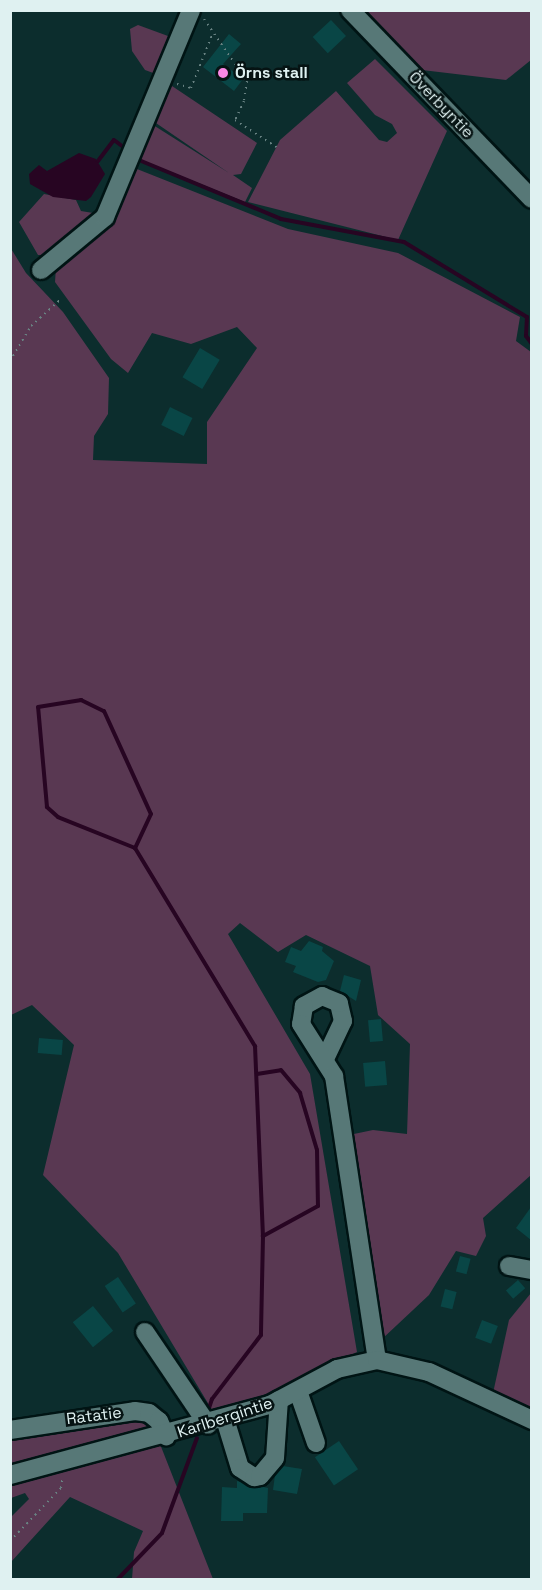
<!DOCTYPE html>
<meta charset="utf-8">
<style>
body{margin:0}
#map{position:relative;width:542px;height:1590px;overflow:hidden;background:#0c2d2d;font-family:"Space Grotesk",sans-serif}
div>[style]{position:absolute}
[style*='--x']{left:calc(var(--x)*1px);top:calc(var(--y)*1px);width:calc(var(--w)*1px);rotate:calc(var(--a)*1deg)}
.green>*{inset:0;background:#593852}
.water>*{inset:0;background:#270522}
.stream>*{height:4px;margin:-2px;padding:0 2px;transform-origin:2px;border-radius:2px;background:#270522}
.building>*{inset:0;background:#094646;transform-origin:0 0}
.path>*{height:2px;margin-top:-1px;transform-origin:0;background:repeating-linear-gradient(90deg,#698383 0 1.5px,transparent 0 6px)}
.roads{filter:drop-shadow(2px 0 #001414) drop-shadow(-2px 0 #001414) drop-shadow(0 2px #001414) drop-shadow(0 -2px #001414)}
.minor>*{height:18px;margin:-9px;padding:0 9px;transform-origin:9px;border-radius:9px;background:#577877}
.dots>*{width:16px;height:16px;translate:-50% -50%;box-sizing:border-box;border:3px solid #061313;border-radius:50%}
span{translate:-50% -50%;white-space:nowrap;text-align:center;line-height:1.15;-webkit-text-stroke:5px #061313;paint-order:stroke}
.poi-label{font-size:16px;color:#dff1f1;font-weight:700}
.left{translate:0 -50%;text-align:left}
.street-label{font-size:16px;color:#dff1f1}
.frame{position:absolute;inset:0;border:12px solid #dff1f1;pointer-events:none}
</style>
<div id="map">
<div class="green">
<i style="clip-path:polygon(362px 11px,531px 11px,531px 60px,506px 80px,422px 70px)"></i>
<i style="clip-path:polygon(138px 25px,168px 36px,156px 74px,145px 70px,132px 51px,130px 29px)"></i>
<i style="clip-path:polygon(375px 59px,447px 131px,398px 240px,248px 202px,280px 140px,336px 91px,379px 140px,387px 142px,397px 133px,392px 124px,375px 115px,347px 83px)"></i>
<i style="clip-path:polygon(169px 84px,257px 143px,241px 174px,233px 175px,252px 188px,245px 202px,134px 157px,150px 123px,229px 173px,153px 121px)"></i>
<i style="clip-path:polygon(137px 169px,288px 229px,398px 253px,520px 317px,516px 341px,531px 352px,531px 1175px,483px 1218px,486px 1236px,476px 1256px,456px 1251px,429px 1295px,381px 1340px,349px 1135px,373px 1130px,407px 1134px,410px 1044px,378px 1015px,370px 966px,306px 935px,278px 952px,240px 923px,228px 934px,310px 1074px,357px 1352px,260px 1399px,215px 1415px,118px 1253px,43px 1175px,74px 1045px,32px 1005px,11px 1015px,10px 247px,26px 273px,63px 312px,109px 378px,108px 414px,94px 436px,93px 460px,207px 464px,207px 422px,257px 348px,237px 327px,191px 344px,152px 333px,128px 373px,111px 359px,55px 282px,56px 267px,112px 224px)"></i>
<i style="clip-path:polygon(44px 194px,76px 200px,81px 211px,93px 213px,96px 218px,49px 255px,38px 255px,19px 222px)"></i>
<i style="clip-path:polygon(531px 1293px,531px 1411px,493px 1393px,509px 1320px)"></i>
<i style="clip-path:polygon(122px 1415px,151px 1419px,154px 1428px,11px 1466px,11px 1437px)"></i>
<i style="clip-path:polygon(160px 1444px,213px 1579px,132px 1579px,134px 1552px,143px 1531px,70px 1497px,11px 1562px,10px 1518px,29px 1499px,25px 1493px,11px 1498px,11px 1482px)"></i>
</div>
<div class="water">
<i style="clip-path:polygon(79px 153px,96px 159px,105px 174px,91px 197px,86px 201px,53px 197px,30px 184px,29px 174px,39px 165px,47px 171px)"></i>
</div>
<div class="stream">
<i style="--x:134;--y:158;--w:159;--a:22.5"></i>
<i style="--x:281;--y:219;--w:125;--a:10.6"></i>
<i style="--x:404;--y:242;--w:144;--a:31.4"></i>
<i style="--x:527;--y:317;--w:19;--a:93"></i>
<i style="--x:526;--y:336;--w:10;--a:53"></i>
<i style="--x:98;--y:161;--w:26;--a:-53"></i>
<i style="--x:114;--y:140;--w:15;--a:37"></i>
<i style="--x:135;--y:848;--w:83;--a:-158.1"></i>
<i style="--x:58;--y:817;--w:15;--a:-138"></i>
<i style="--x:47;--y:807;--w:100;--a:-95.1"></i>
<i style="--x:38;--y:707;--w:44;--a:-9.2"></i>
<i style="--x:81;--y:700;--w:25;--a:26"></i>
<i style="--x:104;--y:711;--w:113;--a:65.5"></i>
<i style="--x:151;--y:814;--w:38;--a:115"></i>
<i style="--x:135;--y:848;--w:232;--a:58.8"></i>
<i style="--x:255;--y:1046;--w:190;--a:87.6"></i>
<i style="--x:263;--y:1236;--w:99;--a:91.2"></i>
<i style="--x:261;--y:1335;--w:81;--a:127.4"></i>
<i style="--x:212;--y:1399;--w:16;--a:108"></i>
<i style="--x:257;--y:1074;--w:24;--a:-9"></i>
<i style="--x:281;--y:1070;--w:30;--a:50"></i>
<i style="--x:300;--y:1093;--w:59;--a:73.4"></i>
<i style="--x:317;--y:1150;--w:56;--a:89"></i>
<i style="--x:318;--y:1206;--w:63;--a:151.4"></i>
<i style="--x:117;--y:1580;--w:65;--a:-46.2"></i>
<i style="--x:162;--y:1533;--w:101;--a:-69.8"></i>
</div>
<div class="building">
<i style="left:331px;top:20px;width:22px;height:25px;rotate:47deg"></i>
<i style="clip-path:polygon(229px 34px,241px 44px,223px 64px,243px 79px,234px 91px,203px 67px)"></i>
<i style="left:200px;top:348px;width:23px;height:34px;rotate:31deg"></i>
<i style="left:170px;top:407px;width:25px;height:20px;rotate:26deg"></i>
<i style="clip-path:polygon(309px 941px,323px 947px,322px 951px,334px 961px,326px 980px,318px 982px,293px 972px,296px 966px,285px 962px,291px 947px,301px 951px)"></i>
<i style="clip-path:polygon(344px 975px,361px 980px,356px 1001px,340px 991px)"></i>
<i style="left:381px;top:1019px;width:22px;height:13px;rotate:85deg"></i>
<i style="left:39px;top:1038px;width:24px;height:15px;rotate:5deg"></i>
<i style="left:385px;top:1061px;width:24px;height:22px;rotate:85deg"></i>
<i style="clip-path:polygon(531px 1207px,531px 1240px,516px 1228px)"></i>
<i style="left:460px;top:1256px;width:11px;height:16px;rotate:15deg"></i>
<i style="left:118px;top:1277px;width:32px;height:16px;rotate:56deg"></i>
<i style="left:518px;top:1280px;width:11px;height:16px;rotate:49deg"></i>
<i style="left:445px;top:1289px;width:12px;height:18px;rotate:14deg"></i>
<i style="left:93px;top:1306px;width:32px;height:26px;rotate:51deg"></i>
<i style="left:482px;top:1320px;width:17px;height:19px;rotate:21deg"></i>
<i style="left:339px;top:1441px;width:34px;height:29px;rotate:56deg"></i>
<i style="clip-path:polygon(283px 1466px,302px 1469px,297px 1494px,273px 1490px,275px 1475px)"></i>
<i style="clip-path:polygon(237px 1481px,268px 1488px,267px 1513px,243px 1513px,243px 1521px,221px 1521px,222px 1487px,237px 1488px)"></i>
</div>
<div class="path">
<i style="--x:204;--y:19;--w:75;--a:55.3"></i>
<i style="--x:247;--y:81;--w:20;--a:99"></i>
<i style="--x:244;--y:101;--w:21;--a:115"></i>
<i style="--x:235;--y:120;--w:51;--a:33.1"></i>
<i style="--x:177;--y:84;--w:15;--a:16"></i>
<i style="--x:191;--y:88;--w:57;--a:-68.4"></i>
<i style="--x:10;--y:361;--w:41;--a:-59"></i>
<i style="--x:31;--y:326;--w:40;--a:-42"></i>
<i style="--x:10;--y:1541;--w:74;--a:-46.1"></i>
<i style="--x:61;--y:1488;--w:12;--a:-81"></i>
</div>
<div class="roads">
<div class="minor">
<i style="--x:350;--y:10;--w:262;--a:46.1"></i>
<i style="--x:41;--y:270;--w:83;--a:-39.6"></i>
<i style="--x:105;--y:217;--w:224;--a:-67.4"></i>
<i style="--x:325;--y:1059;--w:42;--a:-64.7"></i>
<i style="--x:343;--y:1021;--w:18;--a:-103"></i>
<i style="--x:339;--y:1003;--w:18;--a:-158"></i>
<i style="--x:322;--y:996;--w:21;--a:151"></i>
<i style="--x:304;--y:1006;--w:18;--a:99"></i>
<i style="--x:301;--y:1024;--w:62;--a:57.6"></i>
<i style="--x:334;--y:1076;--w:287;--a:81.4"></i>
<i style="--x:509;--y:1266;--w:23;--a:10"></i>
<i style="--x:145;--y:1332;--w:112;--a:55.9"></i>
<i style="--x:298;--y:1391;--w:55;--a:70.9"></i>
<i style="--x:225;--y:1419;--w:51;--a:73"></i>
<i style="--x:240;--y:1468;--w:17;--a:33"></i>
<i style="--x:254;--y:1477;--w:6;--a:-9"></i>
<i style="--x:260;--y:1476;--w:23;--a:-50"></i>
<i style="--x:275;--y:1458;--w:58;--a:-86.1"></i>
<i style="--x:10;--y:1430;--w:126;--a:-8.6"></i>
<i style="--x:135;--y:1411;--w:14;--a:8"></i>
<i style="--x:149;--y:1413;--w:13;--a:39"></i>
<i style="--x:159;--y:1421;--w:17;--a:65"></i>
<i style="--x:10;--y:1475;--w:269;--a:-15.1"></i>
<i style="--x:270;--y:1405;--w:76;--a:-28.2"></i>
<i style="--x:337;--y:1369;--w:41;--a:-12.7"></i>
<i style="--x:377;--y:1360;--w:53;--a:13"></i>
<i style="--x:429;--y:1372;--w:114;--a:25"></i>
</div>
</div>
<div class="dots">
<i style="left:223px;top:73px;background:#fb87e5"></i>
</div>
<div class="poi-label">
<span class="left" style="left:235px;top:73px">Örns stall</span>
</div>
<div class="street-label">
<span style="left:441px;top:105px;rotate:46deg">Överbyntie</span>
<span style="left:94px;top:1416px;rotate:-7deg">Ratatie</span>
<span style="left:225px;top:1418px;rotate:-18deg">Karlbergintie</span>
</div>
<div class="frame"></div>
</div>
